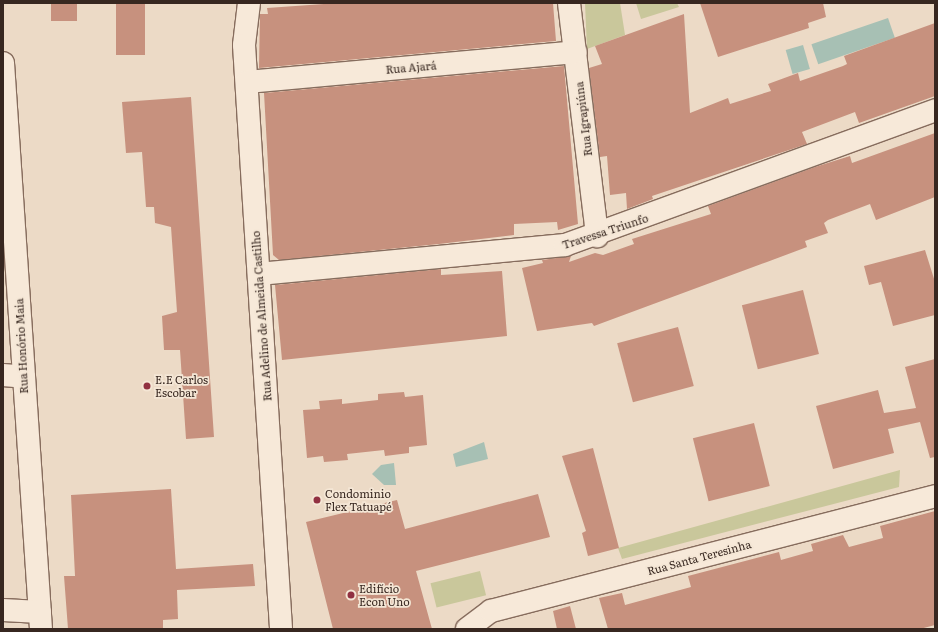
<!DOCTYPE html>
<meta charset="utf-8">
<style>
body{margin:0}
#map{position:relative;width:938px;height:632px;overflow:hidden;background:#ecdac6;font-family:Literata,serif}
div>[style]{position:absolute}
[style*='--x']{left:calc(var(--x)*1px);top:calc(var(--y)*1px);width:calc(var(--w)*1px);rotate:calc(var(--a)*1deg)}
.green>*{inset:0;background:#c9c79b;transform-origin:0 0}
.water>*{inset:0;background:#a7c0b4;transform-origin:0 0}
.building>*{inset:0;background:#c7917e;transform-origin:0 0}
.roads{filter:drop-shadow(1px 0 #866c5d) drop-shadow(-1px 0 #866c5d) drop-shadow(0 1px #866c5d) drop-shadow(0 -1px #866c5d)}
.minor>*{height:22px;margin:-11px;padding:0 11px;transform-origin:11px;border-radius:11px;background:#f7e9d9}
.dots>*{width:11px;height:11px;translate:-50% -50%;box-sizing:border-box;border:2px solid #f4e6d5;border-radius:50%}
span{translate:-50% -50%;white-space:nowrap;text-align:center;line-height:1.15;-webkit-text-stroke:3.5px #f4e6d5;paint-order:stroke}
.street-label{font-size:11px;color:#372720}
.poi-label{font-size:11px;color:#372720}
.left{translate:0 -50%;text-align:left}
.frame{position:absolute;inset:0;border:4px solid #372720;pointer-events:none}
</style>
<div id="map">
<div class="green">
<i style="clip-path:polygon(585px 3px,620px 3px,625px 35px,587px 49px)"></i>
<i style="clip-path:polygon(636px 3px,677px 3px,679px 7px,641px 19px)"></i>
<i style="clip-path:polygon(900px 470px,899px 487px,622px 559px,618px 548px)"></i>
<i style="left:480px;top:571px;width:25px;height:51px;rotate:76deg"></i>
</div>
<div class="water">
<i style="left:888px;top:18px;width:21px;height:81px;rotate:71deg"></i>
<i style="left:803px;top:45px;width:25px;height:18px;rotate:74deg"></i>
<i style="clip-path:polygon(484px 442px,488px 459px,456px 467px,453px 454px)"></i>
<i style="clip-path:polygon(394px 463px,396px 485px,384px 485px,372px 474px,381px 465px)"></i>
</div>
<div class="building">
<i style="left:51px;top:3px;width:26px;height:18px"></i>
<i style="left:116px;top:3px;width:29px;height:52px"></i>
<i style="clip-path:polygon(338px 3px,553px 3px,556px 41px,259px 68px,260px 14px,268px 14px,267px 8px)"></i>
<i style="clip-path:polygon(700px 3px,823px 3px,826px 17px,808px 23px,809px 28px,718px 57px)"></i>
<i style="clip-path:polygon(684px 14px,690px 113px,728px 98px,730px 104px,771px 91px,768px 84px,798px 73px,800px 81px,843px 66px,847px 64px,844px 56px,935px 23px,935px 96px,859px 123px,855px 112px,802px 132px,807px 144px,652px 196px,653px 199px,627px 209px,626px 193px,610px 195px,607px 156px,600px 157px,589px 68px,602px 64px,595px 46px)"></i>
<i style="clip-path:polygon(564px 66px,578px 224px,558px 230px,557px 222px,514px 224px,514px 235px,439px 244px,279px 260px,273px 255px,264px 93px)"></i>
<i style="clip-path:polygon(191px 97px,214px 437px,186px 439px,180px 350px,164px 350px,162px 316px,177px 312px,171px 227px,155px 223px,154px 207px,146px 207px,142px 152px,126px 153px,122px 102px)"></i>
<i style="clip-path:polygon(935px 133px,935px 197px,876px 220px,870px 204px,828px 220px,824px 223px,828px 233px,805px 241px,807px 247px,767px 262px,594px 326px,592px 323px,537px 331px,522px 268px,543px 263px,542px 260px,571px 256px,569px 262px,595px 253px,603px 255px,634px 244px,632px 239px,711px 214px,708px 206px,815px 167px,850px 156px,852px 163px)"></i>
<i style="clip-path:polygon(925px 250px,935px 282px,935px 315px,893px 326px,881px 282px,869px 285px,864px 266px)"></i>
<i style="clip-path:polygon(441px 269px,441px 275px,502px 271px,507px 336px,282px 360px,275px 285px)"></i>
<i style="left:803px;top:290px;width:66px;height:63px;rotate:76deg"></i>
<i style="left:678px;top:327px;width:61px;height:63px;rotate:75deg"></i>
<i style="clip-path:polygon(935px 359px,935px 457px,930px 458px,920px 422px,888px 429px,894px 453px,833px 469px,816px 406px,878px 390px,884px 413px,916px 408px,905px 367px)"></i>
<i style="clip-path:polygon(404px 392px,405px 397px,423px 395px,427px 445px,409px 447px,409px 453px,385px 456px,384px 450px,347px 454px,348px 460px,324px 462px,323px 456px,307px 458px,303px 410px,320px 409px,319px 401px,342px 399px,342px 404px,378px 400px,378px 394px)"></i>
<i style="left:754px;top:423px;width:65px;height:63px;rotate:76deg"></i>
<i style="clip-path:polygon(593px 448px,619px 548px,588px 556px,582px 533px,586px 531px,562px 456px)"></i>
<i style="clip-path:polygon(171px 489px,176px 569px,253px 564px,255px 586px,177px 590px,178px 619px,163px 620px,163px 629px,68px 629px,64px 576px,75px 576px,71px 495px)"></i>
<i style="clip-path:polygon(538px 494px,550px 537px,416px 571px,432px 629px,333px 629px,306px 522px,397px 500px,405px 529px)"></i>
<i style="clip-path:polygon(935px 511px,935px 625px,920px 629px,608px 629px,599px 598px,622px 593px,625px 605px,691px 587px,688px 576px,779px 552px,781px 560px,813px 551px,811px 544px,843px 535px,849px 547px,883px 538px,880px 526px)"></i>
<i style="clip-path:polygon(570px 606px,576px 629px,557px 629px,553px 611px)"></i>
</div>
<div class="roads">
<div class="minor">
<i style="--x:249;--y:3;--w:42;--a:96.8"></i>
<i style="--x:244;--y:45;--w:585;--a:86.37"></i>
<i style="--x:569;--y:3;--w:235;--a:83.1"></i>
<i style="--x:3;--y:63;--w:567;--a:86.16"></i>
<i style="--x:247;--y:82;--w:330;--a:-5.2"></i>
<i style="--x:259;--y:274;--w:307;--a:-5.4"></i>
<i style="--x:565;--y:245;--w:394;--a:-20"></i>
<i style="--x:3;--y:375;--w:21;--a:5"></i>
<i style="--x:3;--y:610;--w:37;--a:3"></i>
<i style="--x:467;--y:629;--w:30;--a:-37"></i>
<i style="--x:491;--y:611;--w:459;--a:-14.5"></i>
</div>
</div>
<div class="dots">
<i style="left:147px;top:386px;background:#913141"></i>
<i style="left:317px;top:500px;background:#913141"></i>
<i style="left:351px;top:595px;background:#913141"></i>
</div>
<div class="street-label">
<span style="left:411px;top:67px;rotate:-5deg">Rua Ajará</span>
<span style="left:583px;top:119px;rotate:-97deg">Rua Igrapiúna</span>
<span style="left:605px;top:231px;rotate:-18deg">Travessa Triunfo</span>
<span style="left:261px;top:316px;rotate:-94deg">Rua Adelino de Almeida Castilho</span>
<span style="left:21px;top:346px;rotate:-93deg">Rua Honório Maia</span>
<span style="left:699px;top:557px;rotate:-15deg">Rua Santa Teresinha</span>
</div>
<div class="poi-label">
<span class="left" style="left:155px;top:386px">E.E Carlos<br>Escobar</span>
<span class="left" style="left:325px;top:500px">Condominio<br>Flex Tatuapé</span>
<span class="left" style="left:359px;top:595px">Edifício<br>Econ Uno</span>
</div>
<div class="frame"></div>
</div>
